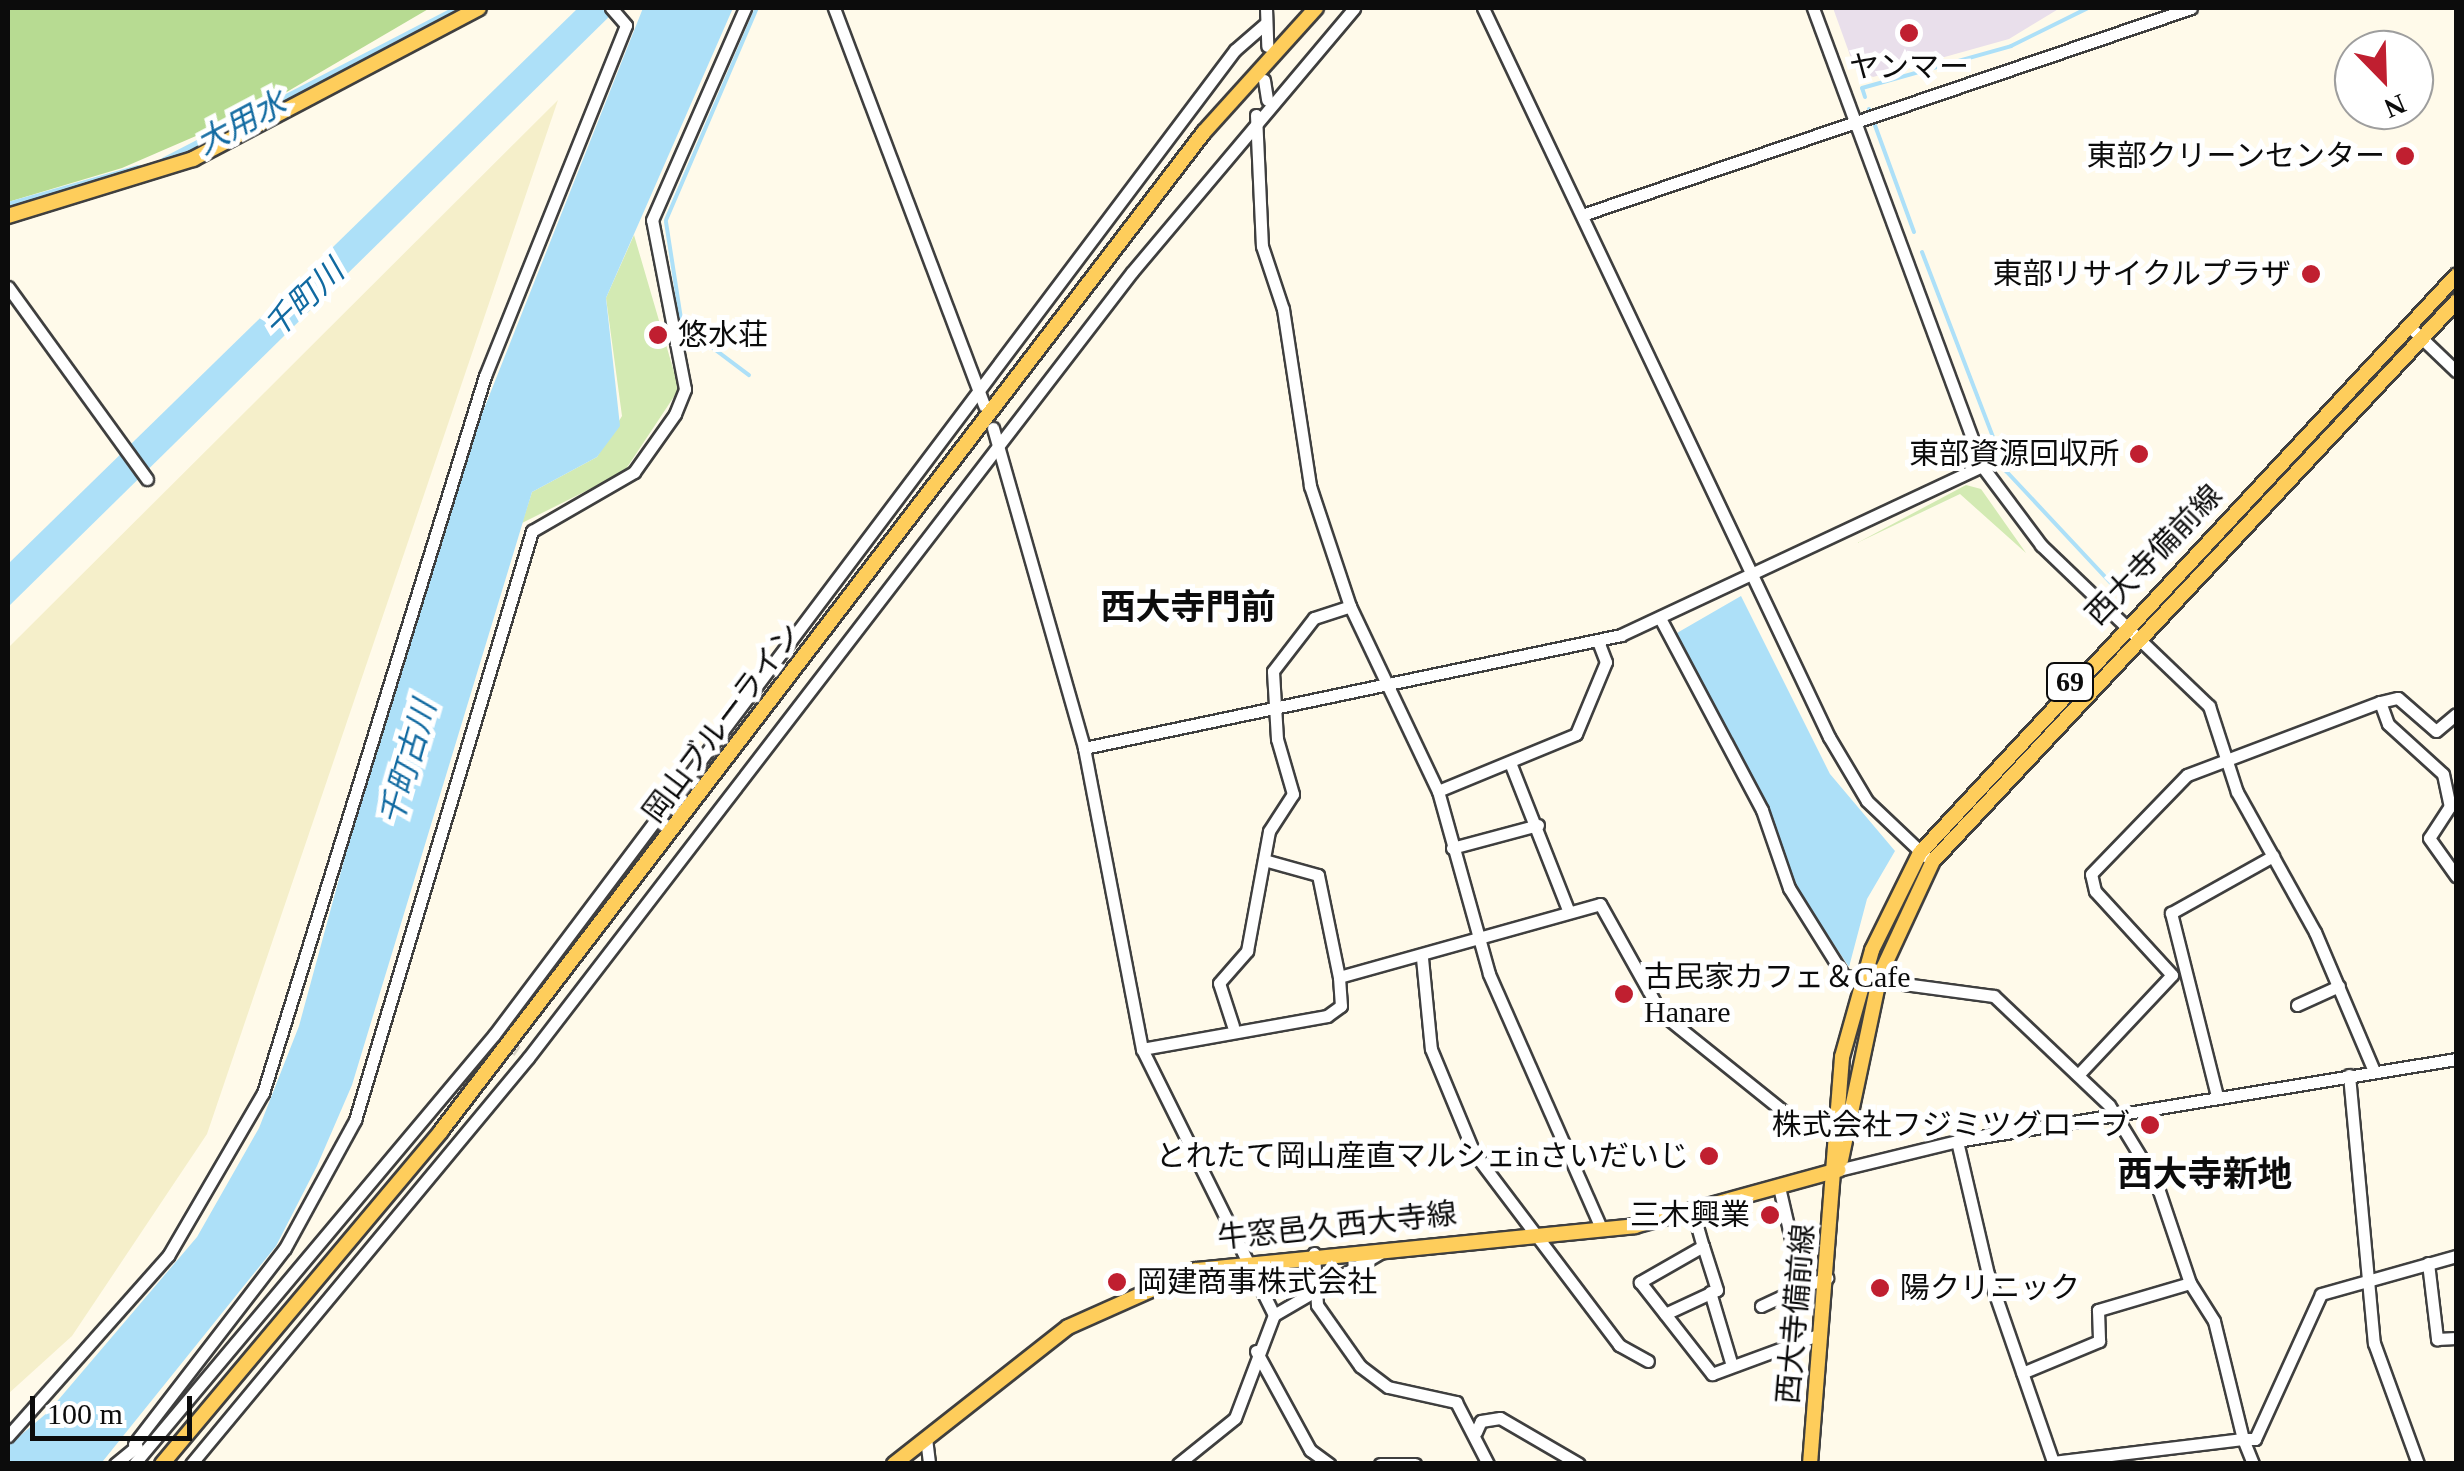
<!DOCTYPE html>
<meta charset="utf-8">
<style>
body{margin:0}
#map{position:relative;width:2464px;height:1471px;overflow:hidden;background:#fffaea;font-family:"Times New Roman","Noto Sans JP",serif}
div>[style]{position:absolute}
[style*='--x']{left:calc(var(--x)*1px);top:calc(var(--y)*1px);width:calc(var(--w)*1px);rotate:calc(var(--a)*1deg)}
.industrial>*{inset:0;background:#e9dfeb}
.farmland>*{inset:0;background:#f5efca}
.green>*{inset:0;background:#d3eab3}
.forest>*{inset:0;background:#b7db92}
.water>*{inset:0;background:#ade0f8}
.stream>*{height:4px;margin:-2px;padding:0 2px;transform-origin:2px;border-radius:2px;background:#ade0f8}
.canal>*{height:11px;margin:-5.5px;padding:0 5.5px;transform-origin:5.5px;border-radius:5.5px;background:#ade0f8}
.minor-tunnel>*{height:11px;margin-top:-5.5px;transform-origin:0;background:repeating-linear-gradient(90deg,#dbd6c9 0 11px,transparent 0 16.5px)}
.roads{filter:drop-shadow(2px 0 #3f3f3f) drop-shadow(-2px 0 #3f3f3f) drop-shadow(0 2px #3f3f3f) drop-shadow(0 -2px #3f3f3f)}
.minor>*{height:11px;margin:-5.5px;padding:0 5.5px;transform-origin:5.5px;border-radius:5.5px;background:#fff}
.major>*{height:14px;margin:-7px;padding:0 7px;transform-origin:7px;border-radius:7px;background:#fecd5b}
.dots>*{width:28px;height:28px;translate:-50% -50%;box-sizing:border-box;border:5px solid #fff;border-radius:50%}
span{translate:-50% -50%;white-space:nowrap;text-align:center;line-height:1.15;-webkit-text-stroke:10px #fff;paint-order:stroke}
.shield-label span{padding:2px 8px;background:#fff;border:2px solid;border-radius:8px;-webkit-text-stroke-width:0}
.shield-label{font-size:28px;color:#0c0c0c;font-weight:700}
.poi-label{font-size:30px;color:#0c0c0c}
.right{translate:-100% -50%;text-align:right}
.left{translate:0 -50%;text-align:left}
.street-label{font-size:30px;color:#0c0c0c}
.water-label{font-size:32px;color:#116aa1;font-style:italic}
.quarter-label{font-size:35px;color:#0c0c0c;font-weight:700}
.frame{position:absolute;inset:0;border:10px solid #0c0c0c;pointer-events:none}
.north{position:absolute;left:2334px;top:30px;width:100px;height:100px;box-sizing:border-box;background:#fff;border:2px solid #9e9e9e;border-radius:50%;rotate:157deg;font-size:28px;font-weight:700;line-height:40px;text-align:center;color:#0c0c0c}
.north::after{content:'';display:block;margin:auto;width:35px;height:45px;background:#c01f30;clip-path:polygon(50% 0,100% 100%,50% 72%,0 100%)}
.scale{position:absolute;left:30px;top:1396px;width:162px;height:45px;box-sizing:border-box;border:5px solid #0c0c0c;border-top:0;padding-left:12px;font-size:30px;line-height:35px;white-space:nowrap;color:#0c0c0c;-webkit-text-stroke:8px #fff;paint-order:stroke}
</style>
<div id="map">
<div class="industrial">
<i style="clip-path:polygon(1833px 8px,2060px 8px,2009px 39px,1873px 77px,1855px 69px)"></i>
</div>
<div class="farmland">
<i style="clip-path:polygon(558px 100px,207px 1134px,72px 1336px,8px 1394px,8px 648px)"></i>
</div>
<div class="green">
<i style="clip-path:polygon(634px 235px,679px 389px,624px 472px,522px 523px,532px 492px,597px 457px,622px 416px,606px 298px)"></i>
<i style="clip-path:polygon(1966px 485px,1981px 489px,2026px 553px,1960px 494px,1857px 543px)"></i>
</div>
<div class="forest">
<i style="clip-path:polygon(8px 8px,430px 8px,256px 110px,122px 168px,8px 202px)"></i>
</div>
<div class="water">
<i style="clip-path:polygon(578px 8px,618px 8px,8px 607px,8px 564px)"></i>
<i style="clip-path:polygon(643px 8px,733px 8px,606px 298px,620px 426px,597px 457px,532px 492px,352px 1085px,317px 1166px,276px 1246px,103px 1461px,8px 1463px,8px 1446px,48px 1412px,197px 1237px,259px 1128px,299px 1026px,381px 724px,474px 434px)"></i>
<i style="clip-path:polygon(1741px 596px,1830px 774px,1895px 851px,1867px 899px,1849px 967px,1797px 889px,1735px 745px,1670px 637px)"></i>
</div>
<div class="stream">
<i style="--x:1865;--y:97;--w:9;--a:-108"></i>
<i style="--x:1862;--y:88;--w:155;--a:-15.7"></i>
<i style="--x:2011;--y:46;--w:86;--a:-26.3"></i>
<i style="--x:1869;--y:109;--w:131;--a:69.9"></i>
<i style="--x:666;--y:220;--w:231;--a:-66.8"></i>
<i style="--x:666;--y:222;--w:117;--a:81.2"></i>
<i style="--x:684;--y:338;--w:13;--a:-9"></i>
<i style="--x:697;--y:336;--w:65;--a:36.9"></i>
<i style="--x:1922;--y:252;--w:235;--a:69"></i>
<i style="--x:2006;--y:471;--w:168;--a:46.9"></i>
</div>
<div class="canal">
<i style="--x:165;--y:162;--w:335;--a:-27.4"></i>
<i style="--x:8;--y:207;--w:135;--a:-15.9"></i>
</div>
<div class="minor-tunnel">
<i style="--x:502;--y:1040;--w:19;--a:35"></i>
</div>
<div class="roads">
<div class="minor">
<i style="--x:834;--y:8;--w:425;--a:69.3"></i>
<i style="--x:1266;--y:8;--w:38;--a:88"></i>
<i style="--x:1483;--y:8;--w:807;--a:64.61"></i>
<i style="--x:1829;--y:737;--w:74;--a:59.3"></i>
<i style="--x:1867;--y:801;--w:80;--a:43.5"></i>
<i style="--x:1813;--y:8;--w:488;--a:69.7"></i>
<i style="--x:1982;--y:466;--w:99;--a:53.2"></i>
<i style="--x:2041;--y:545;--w:233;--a:43.8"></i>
<i style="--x:2209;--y:706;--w:90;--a:72"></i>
<i style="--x:2237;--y:792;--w:160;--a:60.9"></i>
<i style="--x:2315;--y:932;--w:151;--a:67"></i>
<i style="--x:1264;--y:80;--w:20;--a:81"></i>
<i style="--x:1256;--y:115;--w:131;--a:87.4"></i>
<i style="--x:1262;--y:246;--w:66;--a:71.6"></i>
<i style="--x:1283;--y:309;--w:179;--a:81.3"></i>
<i style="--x:1310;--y:486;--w:126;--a:71.6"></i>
<i style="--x:1350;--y:606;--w:205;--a:64.6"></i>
<i style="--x:1438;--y:791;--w:190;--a:74.4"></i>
<i style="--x:1489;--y:974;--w:278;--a:66.2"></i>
<i style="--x:1582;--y:215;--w:643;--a:-18.77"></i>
<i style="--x:8;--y:287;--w:237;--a:54.1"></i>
<i style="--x:2409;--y:326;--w:65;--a:43.8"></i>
<i style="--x:993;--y:428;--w:333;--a:74.1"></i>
<i style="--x:1084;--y:748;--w:307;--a:79.1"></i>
<i style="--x:1142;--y:1049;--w:297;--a:63.6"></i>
<i style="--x:1661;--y:620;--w:215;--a:62"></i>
<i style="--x:1762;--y:810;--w:83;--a:70.9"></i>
<i style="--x:1789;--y:888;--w:104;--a:58"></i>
<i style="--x:1844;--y:976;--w:151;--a:7.6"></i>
<i style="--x:1994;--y:996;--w:158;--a:43.5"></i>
<i style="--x:2109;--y:1105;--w:90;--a:58.6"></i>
<i style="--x:2156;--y:1182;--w:107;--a:71.4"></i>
<i style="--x:2190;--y:1283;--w:96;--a:163.6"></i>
<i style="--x:2098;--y:1310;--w:31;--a:88"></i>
<i style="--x:2099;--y:1341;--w:83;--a:157.4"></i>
<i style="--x:2380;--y:702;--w:23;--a:70"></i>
<i style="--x:2388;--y:724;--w:74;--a:42.3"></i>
<i style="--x:2443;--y:774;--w:33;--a:78"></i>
<i style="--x:2450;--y:806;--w:38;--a:123"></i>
<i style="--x:2429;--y:838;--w:47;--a:54.6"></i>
<i style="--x:1084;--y:748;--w:549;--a:-11.88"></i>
<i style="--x:1621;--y:635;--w:399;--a:-25.1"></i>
<i style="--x:1511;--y:765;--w:156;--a:68.5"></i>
<i style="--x:1438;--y:791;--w:149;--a:-22.4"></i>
<i style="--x:1576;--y:734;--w:78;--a:-67.4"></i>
<i style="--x:1606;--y:662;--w:22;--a:-111"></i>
<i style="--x:1452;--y:848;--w:89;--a:-15"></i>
<i style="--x:1264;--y:860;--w:56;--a:15.5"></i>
<i style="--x:1318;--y:875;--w:104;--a:78.4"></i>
<i style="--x:1422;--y:958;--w:91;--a:84.4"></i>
<i style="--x:1431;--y:1049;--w:113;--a:67.5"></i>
<i style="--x:1474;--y:1153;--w:241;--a:52.9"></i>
<i style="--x:1619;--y:1345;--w:33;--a:29"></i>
<i style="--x:2297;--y:1005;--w:46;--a:-24.3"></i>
<i style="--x:1233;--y:1026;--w:45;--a:-108"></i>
<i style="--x:1219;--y:983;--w:43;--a:-48.8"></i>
<i style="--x:1247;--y:951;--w:122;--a:-79.6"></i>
<i style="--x:1269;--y:831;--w:44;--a:-57"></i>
<i style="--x:1293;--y:794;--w:57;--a:-106.2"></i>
<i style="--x:1277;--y:739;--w:68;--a:-93.4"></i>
<i style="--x:1273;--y:671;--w:67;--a:-52.3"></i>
<i style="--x:1314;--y:618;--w:38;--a:-18"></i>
<i style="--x:1142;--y:1049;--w:188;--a:-10.1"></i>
<i style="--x:1327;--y:1016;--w:17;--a:-36"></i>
<i style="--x:1341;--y:1006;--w:29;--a:-94"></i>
<i style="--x:1339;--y:977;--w:271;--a:-15.6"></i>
<i style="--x:1600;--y:904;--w:125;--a:60.8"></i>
<i style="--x:1661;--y:1013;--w:169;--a:38.8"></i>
<i style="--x:1793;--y:1119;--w:46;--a:18.8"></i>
<i style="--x:2078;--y:1075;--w:137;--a:-46.8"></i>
<i style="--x:2172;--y:975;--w:114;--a:-132.5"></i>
<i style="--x:2095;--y:891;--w:17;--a:-103"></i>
<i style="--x:2091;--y:874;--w:138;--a:-45.9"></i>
<i style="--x:2187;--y:775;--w:206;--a:-20.7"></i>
<i style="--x:2380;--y:702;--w:18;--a:-13"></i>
<i style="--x:2398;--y:698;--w:50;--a:41"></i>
<i style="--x:2436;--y:731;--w:26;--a:-40"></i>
<i style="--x:2349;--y:1075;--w:269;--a:84.7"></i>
<i style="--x:2374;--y:1343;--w:129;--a:70"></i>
<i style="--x:2217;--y:1096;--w:189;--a:-104.1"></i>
<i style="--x:2171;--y:913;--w:117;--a:-29.2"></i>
<i style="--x:1957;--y:1141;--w:137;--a:76.9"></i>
<i style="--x:1988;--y:1274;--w:199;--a:70.9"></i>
<i style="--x:2053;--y:1462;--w:191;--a:-6.9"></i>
<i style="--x:2243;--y:1439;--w:27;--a:68"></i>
<i style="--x:1838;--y:1170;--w:122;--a:-13.7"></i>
<i style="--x:1957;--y:1141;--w:506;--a:-9.33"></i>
<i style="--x:1779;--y:1187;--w:103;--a:77"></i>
<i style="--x:1802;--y:1287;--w:27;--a:-20"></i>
<i style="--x:1693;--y:1212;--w:35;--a:74"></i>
<i style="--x:1703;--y:1246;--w:73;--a:150.3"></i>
<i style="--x:1640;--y:1282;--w:117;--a:52"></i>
<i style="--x:1712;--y:1374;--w:116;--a:-20.2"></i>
<i style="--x:1314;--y:1253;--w:52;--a:86.7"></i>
<i style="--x:1317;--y:1305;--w:75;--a:54.8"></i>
<i style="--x:1360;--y:1366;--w:35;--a:37"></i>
<i style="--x:1388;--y:1387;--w:70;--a:12.4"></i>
<i style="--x:1456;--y:1402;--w:70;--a:62.7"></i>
<i style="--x:2428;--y:1263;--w:77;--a:83.2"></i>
<i style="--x:2437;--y:1339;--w:19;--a:-3"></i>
<i style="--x:2190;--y:1283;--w:45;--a:57.7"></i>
<i style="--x:2214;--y:1321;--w:122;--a:76.2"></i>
<i style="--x:2243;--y:1439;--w:12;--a:0"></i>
<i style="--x:2255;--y:1439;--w:159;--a:-65.5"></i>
<i style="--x:2321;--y:1294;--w:140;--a:-15.7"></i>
<i style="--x:1710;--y:1292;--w:77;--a:73.4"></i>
<i style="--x:1761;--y:1306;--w:45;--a:-24.9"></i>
<i style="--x:1665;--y:1314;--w:57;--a:-24.8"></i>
<i style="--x:1717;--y:1290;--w:46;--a:-107.7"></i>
<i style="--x:1256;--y:1351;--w:113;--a:61.4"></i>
<i style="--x:1310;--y:1450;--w:24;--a:36"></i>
<i style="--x:1476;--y:1432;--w:12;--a:-66"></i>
<i style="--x:1481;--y:1421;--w:19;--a:-9"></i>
<i style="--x:1500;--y:1418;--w:91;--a:30.2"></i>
<i style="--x:8;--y:1436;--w:241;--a:-48.4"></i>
<i style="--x:168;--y:1256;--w:189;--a:-59.8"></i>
<i style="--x:263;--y:1093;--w:751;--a:-72.8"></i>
<i style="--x:485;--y:376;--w:378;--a:-68.1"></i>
<i style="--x:626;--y:25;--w:23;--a:-131"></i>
<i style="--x:926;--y:1438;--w:26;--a:83"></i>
<i style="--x:134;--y:1444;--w:247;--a:-52.4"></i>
<i style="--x:285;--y:1248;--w:146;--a:-61.3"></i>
<i style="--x:355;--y:1120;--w:615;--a:-73.27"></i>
<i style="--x:532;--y:531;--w:118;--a:-30"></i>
<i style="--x:634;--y:472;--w:71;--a:-54.7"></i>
<i style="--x:675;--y:414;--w:27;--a:-68"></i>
<i style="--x:685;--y:389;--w:172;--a:-101"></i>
<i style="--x:652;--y:220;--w:232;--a:-66.3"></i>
<i style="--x:115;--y:1464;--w:28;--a:-39"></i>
<i style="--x:134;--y:1464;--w:560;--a:-50"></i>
<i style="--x:494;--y:1035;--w:1233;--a:-53.05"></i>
<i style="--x:1235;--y:50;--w:41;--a:-41.1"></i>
<i style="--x:191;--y:1464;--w:528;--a:-50.31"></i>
<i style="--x:528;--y:1058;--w:991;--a:-52.46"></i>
<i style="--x:1132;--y:272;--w:345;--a:-49.9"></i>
<i style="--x:1178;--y:1464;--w:73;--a:-38.9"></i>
<i style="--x:1235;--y:1418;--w:110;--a:-69.3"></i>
<i style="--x:1274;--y:1315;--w:123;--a:-30.3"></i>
<i style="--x:1380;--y:1464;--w:35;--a:0"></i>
</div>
<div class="major">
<i style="--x:8;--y:216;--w:194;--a:-17.1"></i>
<i style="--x:193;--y:159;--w:323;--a:-27.8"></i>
<i style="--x:1841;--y:1160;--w:189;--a:-78.1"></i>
<i style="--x:1880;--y:975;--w:126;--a:-65.1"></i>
<i style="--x:1933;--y:861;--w:766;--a:-46.91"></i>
<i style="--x:162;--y:1464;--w:434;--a:-50"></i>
<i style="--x:441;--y:1131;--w:1257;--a:-52.63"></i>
<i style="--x:1204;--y:132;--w:167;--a:-47.9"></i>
<i style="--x:894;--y:1464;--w:221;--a:-38.2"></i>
<i style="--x:1068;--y:1327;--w:140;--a:-24"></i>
<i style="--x:1196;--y:1270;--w:441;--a:-5.7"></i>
<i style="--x:1635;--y:1226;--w:211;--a:-15.4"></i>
<i style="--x:1810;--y:1464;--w:408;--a:-85.5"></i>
<i style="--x:1842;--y:1057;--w:111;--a:-74.3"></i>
<i style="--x:1872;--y:950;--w:108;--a:-63.7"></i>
<i style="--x:1920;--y:853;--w:788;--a:-47.11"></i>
</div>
</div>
<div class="dots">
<i style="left:1909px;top:33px;background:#c01f30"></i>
<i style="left:2405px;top:156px;background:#c01f30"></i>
<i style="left:2311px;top:274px;background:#c01f30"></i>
<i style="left:658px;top:335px;background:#c01f30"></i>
<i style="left:2139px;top:454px;background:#c01f30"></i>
<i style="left:1624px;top:994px;background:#c01f30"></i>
<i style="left:2150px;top:1125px;background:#c01f30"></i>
<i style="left:1709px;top:1156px;background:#c01f30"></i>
<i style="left:1770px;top:1215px;background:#c01f30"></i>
<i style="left:1117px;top:1282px;background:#c01f30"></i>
<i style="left:1880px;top:1288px;background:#c01f30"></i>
</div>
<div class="shield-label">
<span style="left:2070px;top:682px">69</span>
</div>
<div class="poi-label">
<span style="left:1909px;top:67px">ヤンマー</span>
<span class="right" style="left:2385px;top:156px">東部クリーンセンター</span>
<span class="right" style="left:2291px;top:274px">東部リサイクルプラザ</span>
<span class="left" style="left:678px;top:335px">悠水荘</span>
<span class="right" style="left:2119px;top:454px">東部資源回収所</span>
<span class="left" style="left:1644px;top:994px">古民家カフェ＆Cafe<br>Hanare</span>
<span class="right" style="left:2130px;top:1125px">株式会社フジミツグローブ</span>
<span class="right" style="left:1689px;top:1156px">とれたて岡山産直マルシェinさいだいじ</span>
<span class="right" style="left:1750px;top:1215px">三木興業</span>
<span class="left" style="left:1137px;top:1282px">岡建商事株式会社</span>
<span class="left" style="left:1900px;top:1288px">陽クリニック</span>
</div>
<div class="street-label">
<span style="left:2154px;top:555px;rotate:-46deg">西大寺備前線</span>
<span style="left:722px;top:723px;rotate:-53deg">岡山ブルーライン</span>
<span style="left:1337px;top:1226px;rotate:-6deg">牛窓邑久西大寺線</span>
<span style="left:1796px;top:1314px;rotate:-85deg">西大寺備前線</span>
</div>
<div class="water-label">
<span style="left:241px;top:123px;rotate:-28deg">大用水</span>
<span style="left:304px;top:299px;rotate:-44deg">千町川</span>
<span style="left:408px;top:763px;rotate:-74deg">千町古川</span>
</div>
<div class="quarter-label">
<span style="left:1188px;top:608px">西大寺門前</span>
<span style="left:2205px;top:1175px">西大寺新地</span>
</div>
<div class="frame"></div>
<div class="north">N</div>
<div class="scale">100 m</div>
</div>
